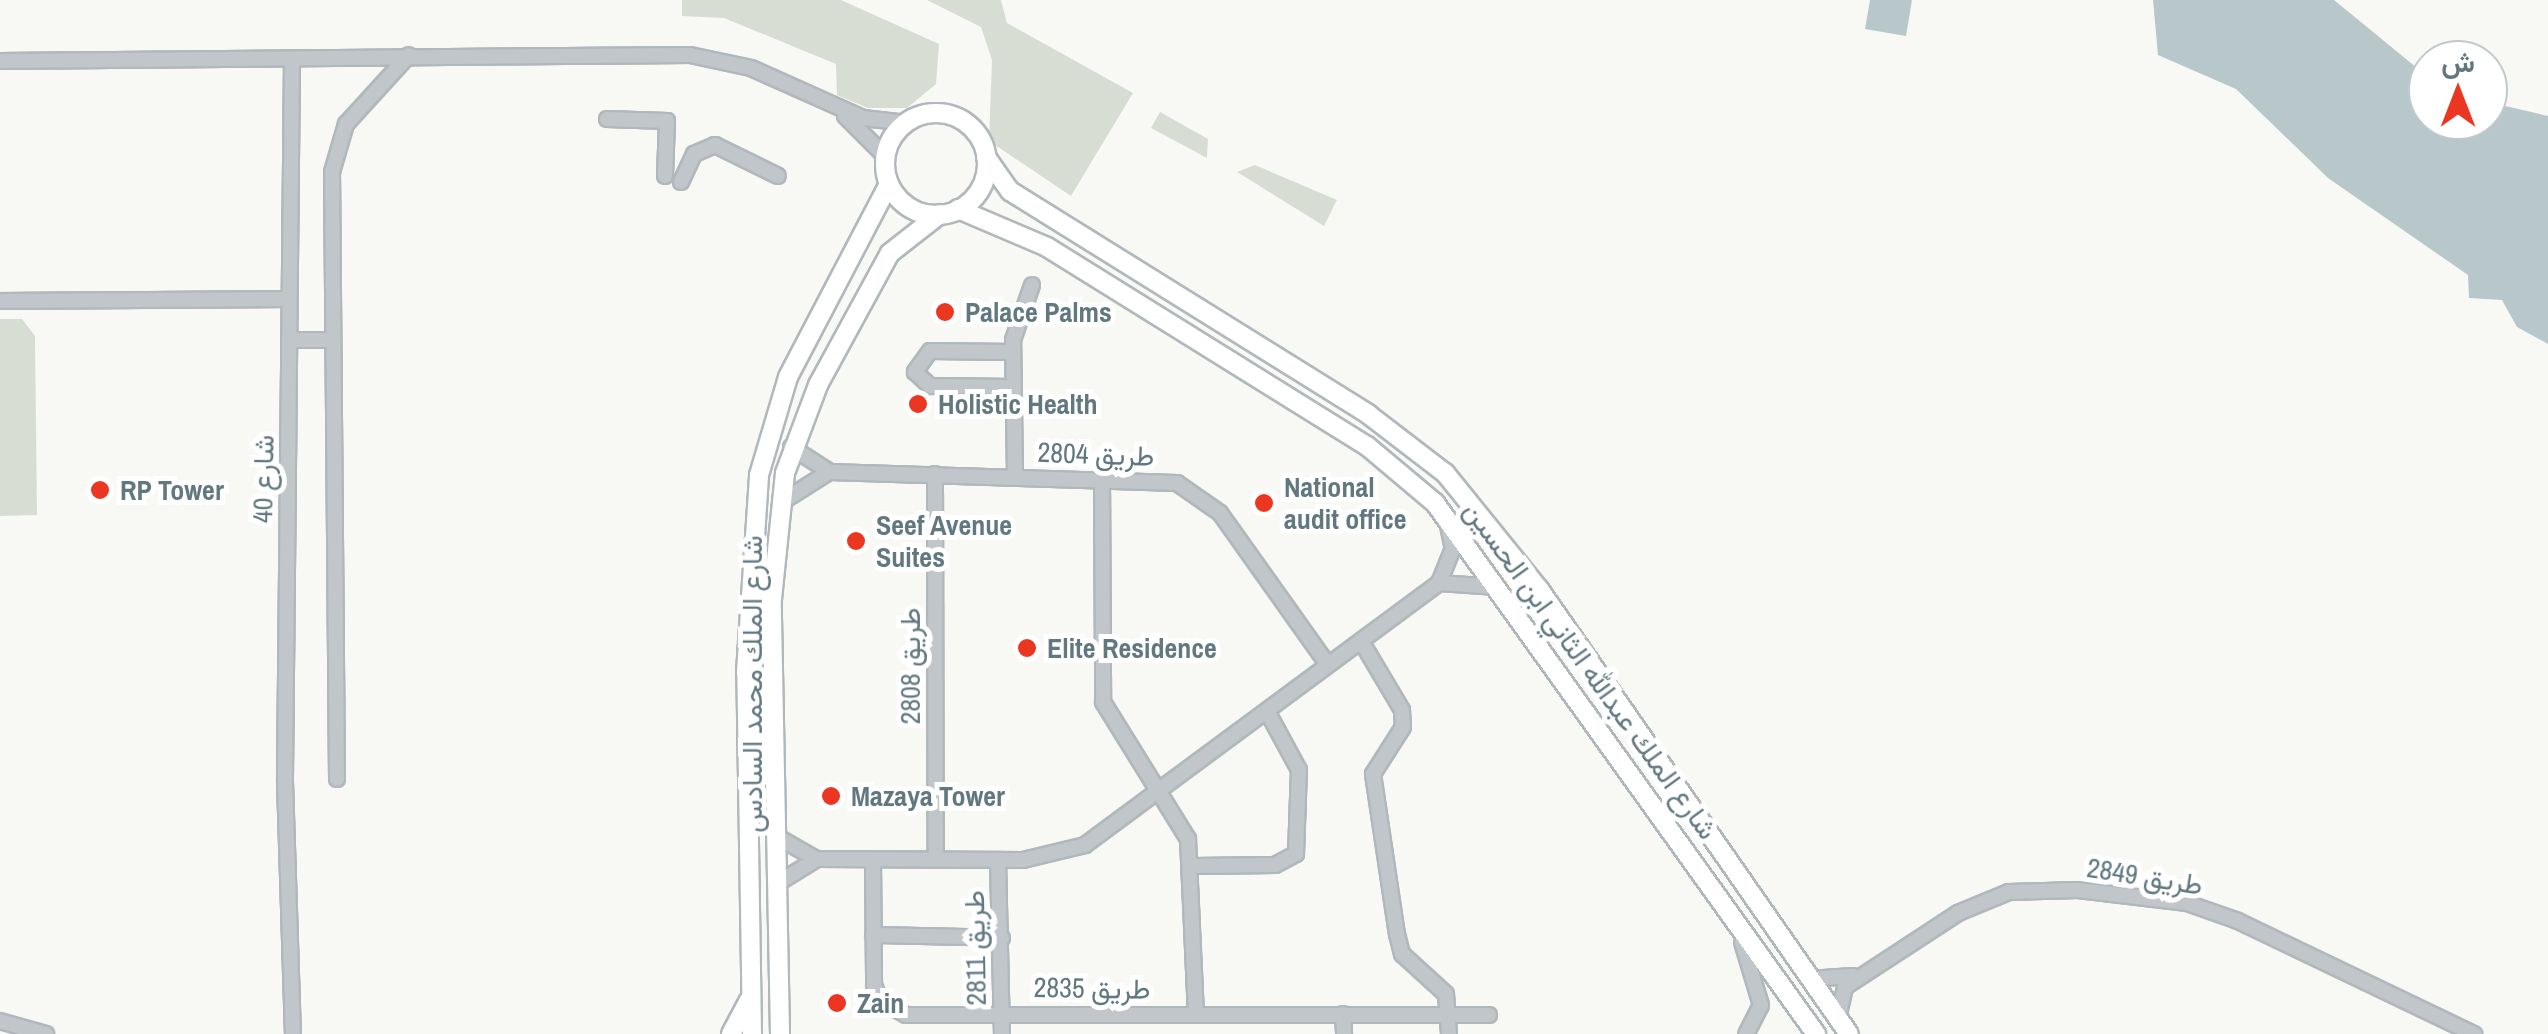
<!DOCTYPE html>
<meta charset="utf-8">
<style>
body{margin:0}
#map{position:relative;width:2548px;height:1034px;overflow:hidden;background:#f8f8f5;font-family:"Archivo Narrow",Vazirmatn,sans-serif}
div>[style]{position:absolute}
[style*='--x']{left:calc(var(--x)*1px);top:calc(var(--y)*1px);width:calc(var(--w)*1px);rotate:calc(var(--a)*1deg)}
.green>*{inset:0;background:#d8ddd4}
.water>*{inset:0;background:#b7c7ca}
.roads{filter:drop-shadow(2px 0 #b1b8bc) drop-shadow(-2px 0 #b1b8bc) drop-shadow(0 2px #b1b8bc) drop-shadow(0 -2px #b1b8bc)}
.minor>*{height:14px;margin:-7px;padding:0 7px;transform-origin:7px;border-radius:7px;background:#c0c6c9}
.major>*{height:18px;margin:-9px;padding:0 9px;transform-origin:9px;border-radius:9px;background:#fff}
.major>.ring{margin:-9px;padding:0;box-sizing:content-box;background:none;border:18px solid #fff;border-radius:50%}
.dots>*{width:28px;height:28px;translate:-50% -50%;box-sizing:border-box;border:5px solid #fff;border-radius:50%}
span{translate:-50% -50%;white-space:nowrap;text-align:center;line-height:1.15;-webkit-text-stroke:10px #fff;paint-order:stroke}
.poi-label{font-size:28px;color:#617881;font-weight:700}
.left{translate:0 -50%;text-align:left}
.street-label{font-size:28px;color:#617881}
.north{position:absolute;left:2408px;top:40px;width:100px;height:100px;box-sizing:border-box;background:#fff;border:2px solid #c0c9cd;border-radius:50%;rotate:0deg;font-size:28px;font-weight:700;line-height:40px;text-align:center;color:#617881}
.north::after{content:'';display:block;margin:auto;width:35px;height:45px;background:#eb3721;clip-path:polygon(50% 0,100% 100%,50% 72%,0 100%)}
</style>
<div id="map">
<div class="green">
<i style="clip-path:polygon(682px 0,841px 0,939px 44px,936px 84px,907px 108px,868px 108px,837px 95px,836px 64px,724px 18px,682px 16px)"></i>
<i style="clip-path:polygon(927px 0,1001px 0,1007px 23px,1133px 93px,1071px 196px,989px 141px,992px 60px,981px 27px)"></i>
<i style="clip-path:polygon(1160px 112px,1208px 139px,1207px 158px,1151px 128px)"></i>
<i style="clip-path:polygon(1255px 165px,1337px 200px,1324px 226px,1237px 172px)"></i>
<i style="clip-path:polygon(0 319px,22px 319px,35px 336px,37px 515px,0 516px)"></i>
</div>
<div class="water">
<i style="clip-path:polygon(1870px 0,1912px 0,1906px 36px,1865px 29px)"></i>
<i style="clip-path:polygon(2153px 0,2334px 0,2428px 77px,2428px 120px,2488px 120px,2488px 102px,2548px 116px,2548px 344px,2517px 327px,2502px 300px,2469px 298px,2468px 275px,2328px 178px,2236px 89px,2158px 55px)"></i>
</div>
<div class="roads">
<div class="minor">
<i style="--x:292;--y:60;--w:722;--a:90.56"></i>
<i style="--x:285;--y:782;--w:252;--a:88.2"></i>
<i style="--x:0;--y:61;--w:690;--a:-0.5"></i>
<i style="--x:690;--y:55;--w:62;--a:12"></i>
<i style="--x:751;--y:68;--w:123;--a:24.1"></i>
<i style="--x:863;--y:118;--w:44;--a:6.5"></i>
<i style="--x:845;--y:116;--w:57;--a:45"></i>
<i style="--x:607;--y:119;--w:60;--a:1.9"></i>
<i style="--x:667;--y:121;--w:55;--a:92.1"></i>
<i style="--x:681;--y:182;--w:31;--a:-65"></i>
<i style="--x:694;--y:154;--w:23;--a:-23"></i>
<i style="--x:715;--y:145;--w:70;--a:26.2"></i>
<i style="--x:0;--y:301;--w:289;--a:-0.4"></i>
<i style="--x:289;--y:340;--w:41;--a:0"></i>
<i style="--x:1012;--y:352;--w:82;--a:-179.3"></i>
<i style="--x:930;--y:351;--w:26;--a:126"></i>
<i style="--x:915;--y:372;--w:21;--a:43"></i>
<i style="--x:930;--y:386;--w:83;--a:0.7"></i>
<i style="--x:791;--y:447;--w:46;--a:32.7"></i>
<i style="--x:830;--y:472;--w:347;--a:1.8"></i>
<i style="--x:1177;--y:483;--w:52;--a:34.9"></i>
<i style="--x:1220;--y:513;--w:186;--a:54.6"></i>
<i style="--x:935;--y:474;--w:385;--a:89.9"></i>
<i style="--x:1015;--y:476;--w:136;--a:-90.8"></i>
<i style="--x:1013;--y:340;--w:58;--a:-70.9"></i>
<i style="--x:1102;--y:477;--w:225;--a:89.7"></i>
<i style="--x:1103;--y:702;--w:161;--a:58.2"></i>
<i style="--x:1188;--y:839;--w:175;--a:87.4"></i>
<i style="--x:780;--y:503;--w:58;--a:-32.3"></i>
<i style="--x:1439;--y:583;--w:58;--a:3.9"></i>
<i style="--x:1361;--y:641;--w:80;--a:59.3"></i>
<i style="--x:1402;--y:710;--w:17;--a:87"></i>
<i style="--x:1403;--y:727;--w:56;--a:122.6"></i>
<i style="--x:1373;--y:774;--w:162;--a:81.5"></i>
<i style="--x:1397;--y:934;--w:21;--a:76"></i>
<i style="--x:1402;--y:954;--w:59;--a:42.3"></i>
<i style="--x:1446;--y:994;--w:40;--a:85.7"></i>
<i style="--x:337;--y:779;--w:607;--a:-90.47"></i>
<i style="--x:332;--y:172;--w:50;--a:-73.7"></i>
<i style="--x:346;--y:124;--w:93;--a:-47.6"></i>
<i style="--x:776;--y:836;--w:46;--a:29.9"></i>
<i style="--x:873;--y:860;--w:125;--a:89.5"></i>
<i style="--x:874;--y:985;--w:17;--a:69"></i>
<i style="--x:880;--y:1001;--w:30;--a:28"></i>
<i style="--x:906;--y:1015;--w:583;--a:0"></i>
<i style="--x:998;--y:860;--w:174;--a:88.7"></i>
<i style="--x:1194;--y:866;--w:81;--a:-0.7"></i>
<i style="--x:1275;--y:865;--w:24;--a:-28"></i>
<i style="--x:1296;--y:854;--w:84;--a:-88"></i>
<i style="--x:1299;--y:770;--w:65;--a:-118.5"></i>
<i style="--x:778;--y:883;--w:46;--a:-31.6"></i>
<i style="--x:817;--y:859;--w:206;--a:0.3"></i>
<i style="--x:1023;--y:860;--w:64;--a:-13.6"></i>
<i style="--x:1085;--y:845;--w:440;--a:-36.5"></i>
<i style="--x:1439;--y:583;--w:37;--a:-68"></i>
<i style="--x:1453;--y:549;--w:24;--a:-102"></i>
<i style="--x:873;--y:935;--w:129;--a:1.3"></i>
<i style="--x:1742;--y:942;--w:66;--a:73.2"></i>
<i style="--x:1761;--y:1005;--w:33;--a:117"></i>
<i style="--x:1809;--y:979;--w:44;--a:-3.9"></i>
<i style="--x:1343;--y:1014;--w:20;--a:87"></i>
<i style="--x:1838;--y:1018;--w:32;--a:-77"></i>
<i style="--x:1845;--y:987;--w:135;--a:-33.2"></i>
<i style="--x:1958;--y:913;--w:55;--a:-22.4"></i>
<i style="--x:2009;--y:892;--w:69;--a:-1.7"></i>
<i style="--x:2078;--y:890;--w:110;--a:6.8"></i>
<i style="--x:2187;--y:903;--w:54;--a:19.4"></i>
<i style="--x:2238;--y:921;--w:262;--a:25.6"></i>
<i style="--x:0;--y:1021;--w:48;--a:15.8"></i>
</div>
<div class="major">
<i class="ring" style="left:885px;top:113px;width:84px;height:84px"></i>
<i style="--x:986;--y:157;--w:42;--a:54.8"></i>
<i style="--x:1010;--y:191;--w:422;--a:31.9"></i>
<i style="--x:1368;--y:414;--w:97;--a:37.5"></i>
<i style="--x:1445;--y:473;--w:149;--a:51"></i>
<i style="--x:1539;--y:589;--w:542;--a:55.14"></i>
<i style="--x:958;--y:209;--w:97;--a:23.1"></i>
<i style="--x:1047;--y:247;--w:377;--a:31.9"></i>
<i style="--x:1367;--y:446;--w:89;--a:40"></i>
<i style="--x:1435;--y:503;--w:654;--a:54.34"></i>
<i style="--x:731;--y:1034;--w:38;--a:-62"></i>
<i style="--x:752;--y:1034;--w:362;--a:-90.9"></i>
<i style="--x:746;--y:672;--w:197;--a:-86.2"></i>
<i style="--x:759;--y:475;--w:102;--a:-73.5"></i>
<i style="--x:788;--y:377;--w:218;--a:-62.4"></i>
<i style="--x:780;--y:1034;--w:435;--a:-91.1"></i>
<i style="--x:772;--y:599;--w:127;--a:-84.1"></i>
<i style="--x:785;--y:473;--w:94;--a:-69.4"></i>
<i style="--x:818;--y:385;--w:150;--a:-61.4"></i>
<i style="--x:890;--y:253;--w:63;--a:-38"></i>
</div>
</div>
<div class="dots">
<i style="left:945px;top:312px;background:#eb3721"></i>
<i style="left:918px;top:404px;background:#eb3721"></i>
<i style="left:100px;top:490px;background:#eb3721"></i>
<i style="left:1264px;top:503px;background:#eb3721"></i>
<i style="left:856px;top:541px;background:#eb3721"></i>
<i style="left:1027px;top:648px;background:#eb3721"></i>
<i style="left:831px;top:796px;background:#eb3721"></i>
<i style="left:837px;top:1003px;background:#eb3721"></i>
</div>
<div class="poi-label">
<span class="left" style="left:965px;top:312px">Palace Palms</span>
<span class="left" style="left:938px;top:404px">Holistic Health</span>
<span class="left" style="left:1284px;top:503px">National<br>audit office</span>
<span class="left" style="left:120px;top:490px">RP Tower</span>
<span class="left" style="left:876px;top:541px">Seef Avenue<br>Suites</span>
<span class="left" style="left:1047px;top:648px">Elite Residence</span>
<span class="left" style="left:851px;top:796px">Mazaya Tower</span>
<span class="left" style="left:857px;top:1003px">Zain</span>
</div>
<div class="street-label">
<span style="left:1096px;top:454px;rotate:2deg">طريق 2804</span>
<span style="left:263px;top:479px;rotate:-89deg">شارع 40</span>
<span style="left:910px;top:666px;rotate:-90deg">طريق 2808</span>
<span style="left:1591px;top:670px;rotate:54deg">شارع الملك عبدالله الثاني ابن الحسين</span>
<span style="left:752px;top:684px;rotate:-90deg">شارع الملك محمد السادس</span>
<span style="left:2145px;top:876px;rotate:9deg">طريق 2849</span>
<span style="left:975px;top:948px;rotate:-91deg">طريق 2811</span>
<span style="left:1092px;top:988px;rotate:1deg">طريق 2835</span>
</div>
<div class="north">ش</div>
</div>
